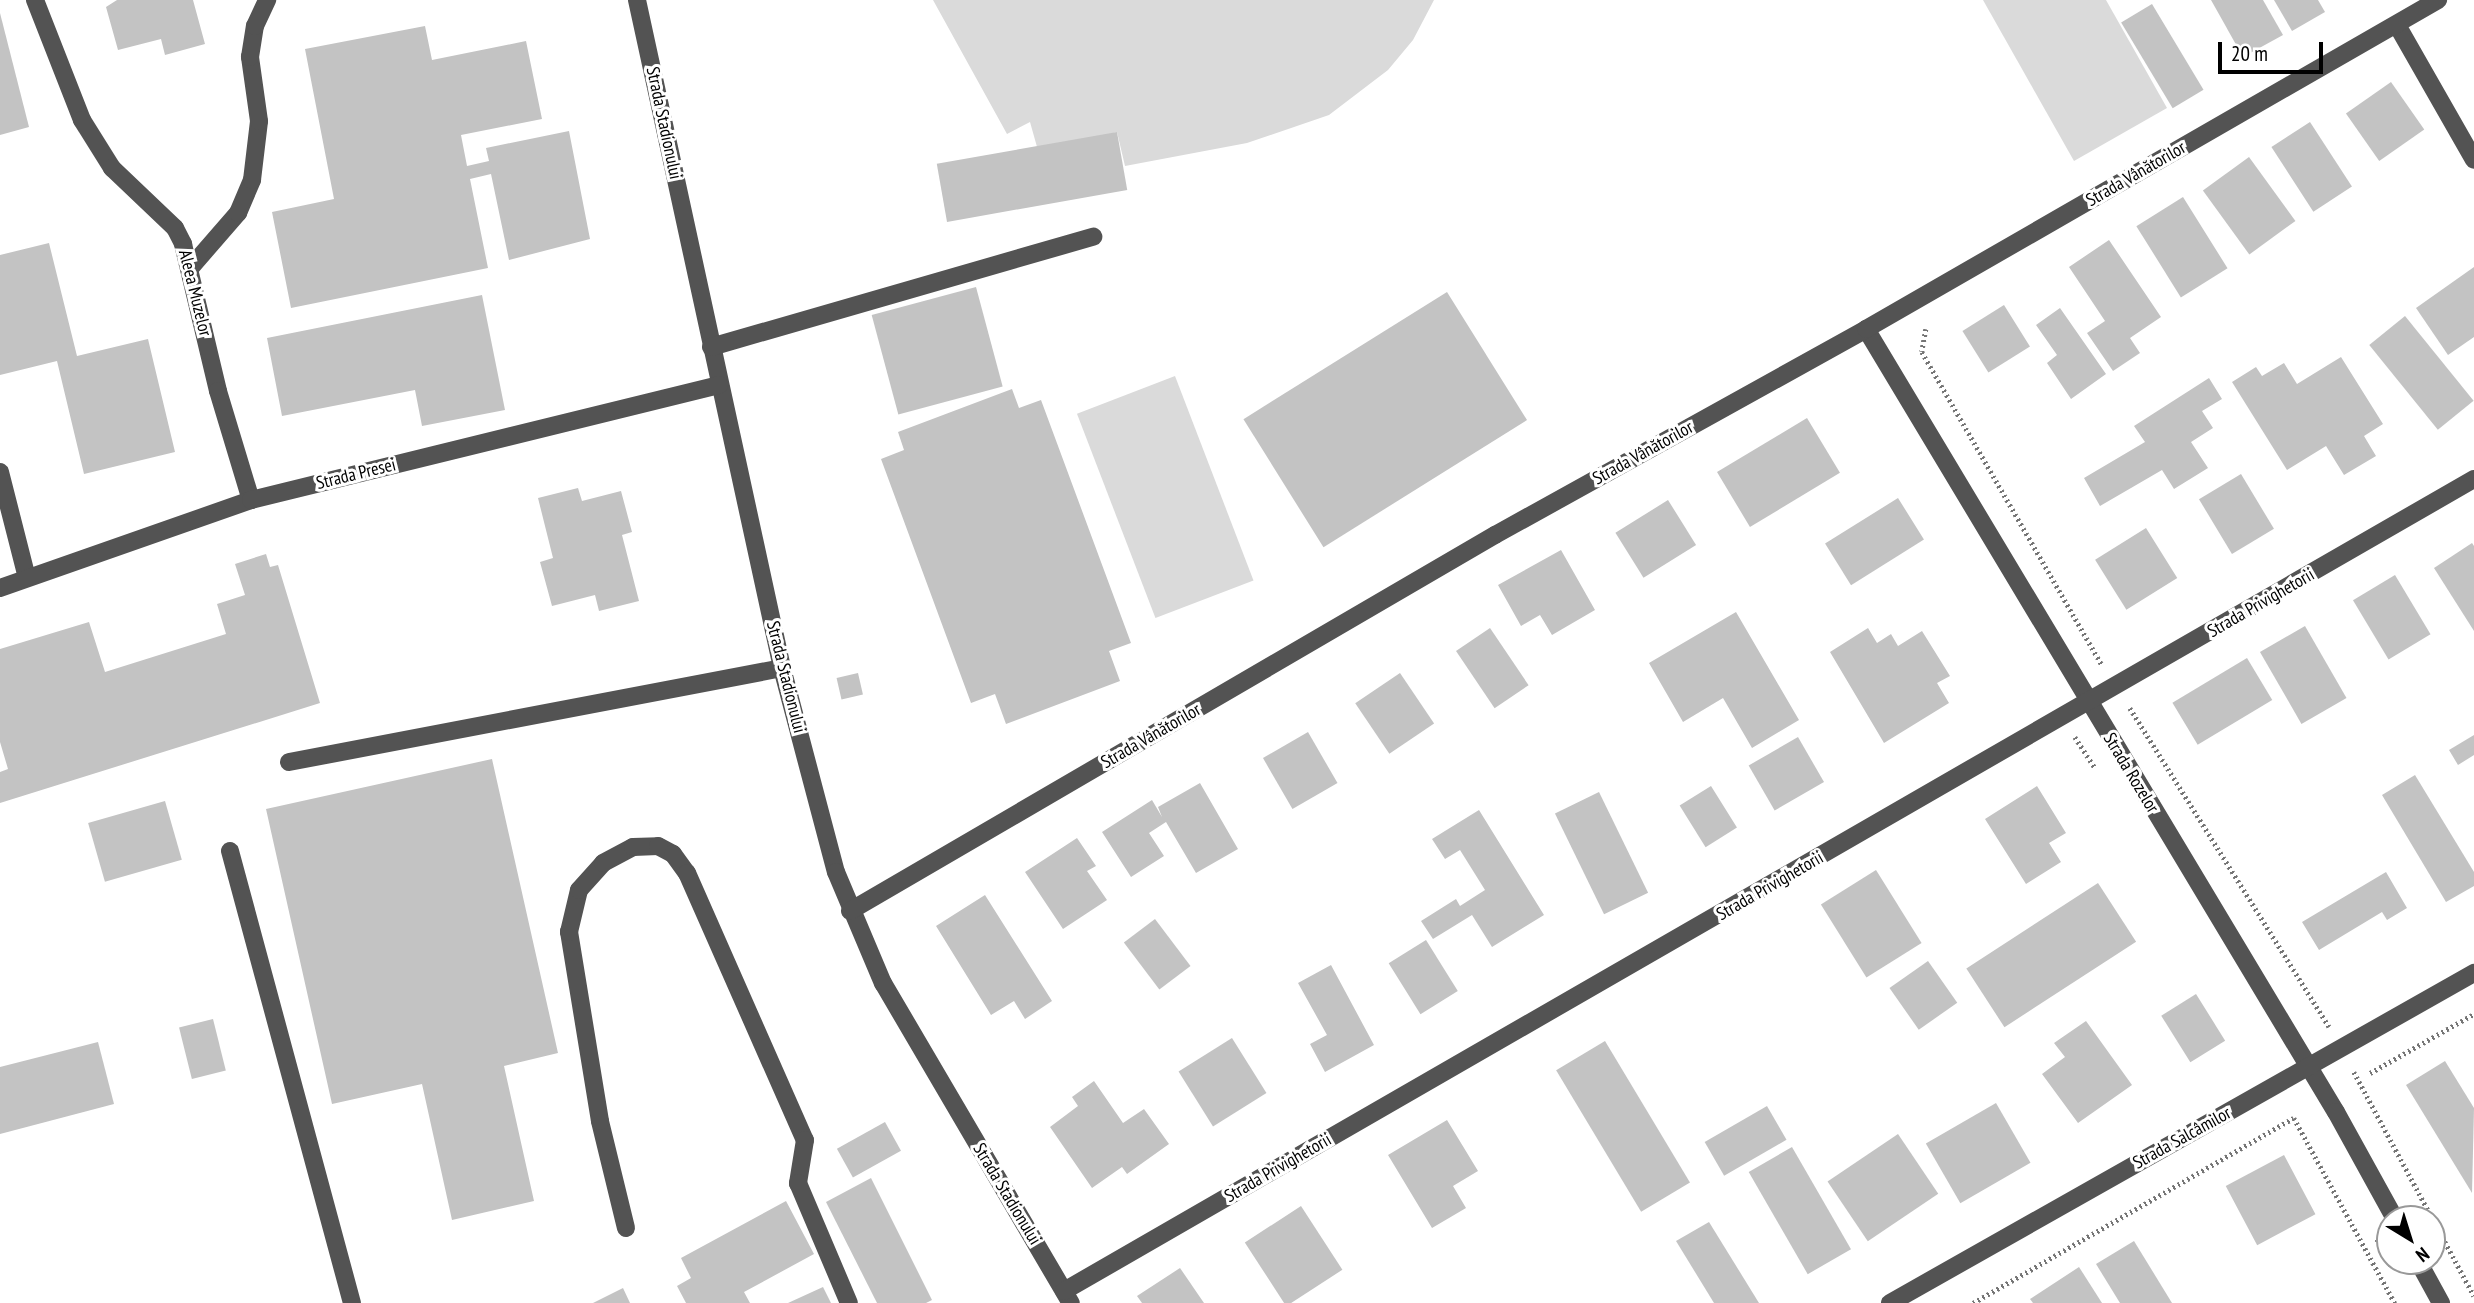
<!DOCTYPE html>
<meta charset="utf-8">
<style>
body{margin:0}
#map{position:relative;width:2474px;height:1303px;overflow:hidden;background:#fff;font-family:"PT Sans Narrow",sans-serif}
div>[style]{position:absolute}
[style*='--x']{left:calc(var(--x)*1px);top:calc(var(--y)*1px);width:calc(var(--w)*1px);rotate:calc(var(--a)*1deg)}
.green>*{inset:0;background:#dadada;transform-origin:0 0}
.building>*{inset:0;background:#c3c3c3;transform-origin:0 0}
.path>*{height:4.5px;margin-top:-2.25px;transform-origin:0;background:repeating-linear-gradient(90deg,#757575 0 2px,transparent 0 5.5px)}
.minor>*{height:18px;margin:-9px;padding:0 9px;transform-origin:9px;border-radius:9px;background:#535353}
span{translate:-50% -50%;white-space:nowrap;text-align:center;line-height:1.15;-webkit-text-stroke:6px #fff;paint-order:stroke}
.street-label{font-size:18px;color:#000}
.north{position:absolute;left:2376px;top:1205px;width:70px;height:70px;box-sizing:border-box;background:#fff;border:2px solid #999;border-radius:50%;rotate:142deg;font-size:19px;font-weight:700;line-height:28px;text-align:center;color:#000}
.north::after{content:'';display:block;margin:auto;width:24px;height:32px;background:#000;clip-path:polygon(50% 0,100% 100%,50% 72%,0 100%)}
.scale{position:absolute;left:2218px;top:42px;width:105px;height:32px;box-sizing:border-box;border:4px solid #000;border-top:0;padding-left:9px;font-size:21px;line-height:24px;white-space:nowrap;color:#000;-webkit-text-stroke:5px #fff;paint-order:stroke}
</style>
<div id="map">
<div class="green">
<i style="clip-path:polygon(933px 0,1434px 0,1413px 40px,1388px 70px,1329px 115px,1247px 143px,1125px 166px,1117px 132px,1039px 154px,1030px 122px,1007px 134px)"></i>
<i style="clip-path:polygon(1983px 0,2106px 0,2167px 108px,2074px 161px)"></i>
<i style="left:1175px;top:376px;width:219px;height:105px;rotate:69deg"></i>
</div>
<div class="building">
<i style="clip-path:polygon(117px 0,193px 0,205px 44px,165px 55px,161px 39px,118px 50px,106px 7px)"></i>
<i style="clip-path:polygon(2211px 0,2263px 0,2283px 35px,2243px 57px)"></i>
<i style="clip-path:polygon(2274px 0,2318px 0,2325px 12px,2292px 31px)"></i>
<i style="left:2152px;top:4px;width:100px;height:36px;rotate:59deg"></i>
<i style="clip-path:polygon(0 13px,29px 127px,0 135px)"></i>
<i style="clip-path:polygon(425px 26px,432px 60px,526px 41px,542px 119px,461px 135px,467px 166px,489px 161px,486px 148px,569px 131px,590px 239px,509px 260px,491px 174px,470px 179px,488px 268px,291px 308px,272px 212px,334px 199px,305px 49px)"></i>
<i style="left:2391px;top:82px;width:58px;height:55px;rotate:55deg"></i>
<i style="left:2310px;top:122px;width:77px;height:46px;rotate:57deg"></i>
<i style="left:1117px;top:132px;width:59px;height:183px;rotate:80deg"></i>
<i style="left:2249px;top:157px;width:79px;height:57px;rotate:54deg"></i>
<i style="left:2183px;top:197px;width:84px;height:55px;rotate:58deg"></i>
<i style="clip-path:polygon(2109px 240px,2161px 317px,2130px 338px,2140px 353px,2113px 371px,2087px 333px,2105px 321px,2069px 267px)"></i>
<i style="clip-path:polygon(49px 243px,77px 356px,148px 339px,175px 452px,84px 474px,57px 361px,0 375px,0 255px)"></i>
<i style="clip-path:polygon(2474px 267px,2474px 337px,2448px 355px,2416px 308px)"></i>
<i style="left:976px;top:287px;width:103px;height:108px;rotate:75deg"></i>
<i style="left:1447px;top:292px;width:151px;height:240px;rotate:58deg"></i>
<i style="clip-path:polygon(482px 295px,505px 410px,422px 426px,415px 390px,282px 416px,267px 338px)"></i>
<i style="left:2004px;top:305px;width:49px;height:49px;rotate:58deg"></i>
<i style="clip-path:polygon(2060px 308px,2106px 374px,2071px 399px,2047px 363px,2057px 355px,2036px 325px)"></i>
<i style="left:2405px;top:316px;width:109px;height:46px;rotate:51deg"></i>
<i style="clip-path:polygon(2341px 357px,2383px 424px,2364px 436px,2376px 456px,2344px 475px,2326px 446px,2287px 470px,2232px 382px,2256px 367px,2262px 376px,2284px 363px,2297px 384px)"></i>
<i style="clip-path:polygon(2209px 378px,2222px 399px,2202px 411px,2213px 428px,2191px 442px,2208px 468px,2174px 489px,2162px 470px,2100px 506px,2084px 478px,2145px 442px,2134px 426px)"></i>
<i style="clip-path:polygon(1012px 389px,1019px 408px,1041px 400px,1131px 643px,1109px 651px,1120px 681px,1006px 724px,995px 694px,971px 703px,881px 459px,904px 450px,898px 432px)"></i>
<i style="left:1807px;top:418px;width:64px;height:105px;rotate:59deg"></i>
<i style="left:2241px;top:474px;width:64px;height:49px;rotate:59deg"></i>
<i style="clip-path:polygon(578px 488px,582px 501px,621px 491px,632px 532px,622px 535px,639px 601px,599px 611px,595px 595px,552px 606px,540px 562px,553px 558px,538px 498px)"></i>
<i style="left:1898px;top:498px;width:49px;height:86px;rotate:58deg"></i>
<i style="left:1668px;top:500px;width:53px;height:62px;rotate:58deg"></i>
<i style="left:2146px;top:528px;width:59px;height:60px;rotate:58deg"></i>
<i style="clip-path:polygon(2472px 543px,2474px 546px,2474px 631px,2434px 568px)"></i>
<i style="clip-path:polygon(1561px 550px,1595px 610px,1552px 635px,1540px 615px,1521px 626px,1498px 585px)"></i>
<i style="clip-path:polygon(266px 554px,270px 567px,278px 565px,320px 703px,0 803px,0 772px,8px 769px,0 742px,0 649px,89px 622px,105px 672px,226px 634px,217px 604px,245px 595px,235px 564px)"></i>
<i style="left:2395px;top:575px;width:69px;height:49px;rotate:59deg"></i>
<i style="clip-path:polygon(1736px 612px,1799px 720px,1752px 748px,1723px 698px,1683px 722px,1649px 663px)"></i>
<i style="left:2305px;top:626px;width:83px;height:52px;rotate:60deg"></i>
<i style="left:1490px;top:628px;width:69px;height:41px;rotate:56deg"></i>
<i style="clip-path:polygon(1868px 628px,1877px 643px,1891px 634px,1898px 646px,1922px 631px,1950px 676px,1937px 683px,1949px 703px,1884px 743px,1830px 652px)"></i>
<i style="left:2247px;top:658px;width:49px;height:87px;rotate:59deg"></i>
<i style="left:858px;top:673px;width:22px;height:22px;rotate:77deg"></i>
<i style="left:1400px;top:673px;width:61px;height:54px;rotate:56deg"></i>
<i style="left:1308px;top:732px;width:59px;height:52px;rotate:60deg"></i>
<i style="clip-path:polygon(2474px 735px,2474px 755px,2458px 765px,2449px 750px)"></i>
<i style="left:1798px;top:737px;width:52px;height:57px;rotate:60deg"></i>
<i style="clip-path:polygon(492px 759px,558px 1053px,504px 1066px,534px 1201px,452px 1220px,422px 1084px,332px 1104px,266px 809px)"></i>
<i style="clip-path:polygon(2415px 775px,2474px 872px,2474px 886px,2446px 902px,2382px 795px)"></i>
<i style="clip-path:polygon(1200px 783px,1238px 849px,1196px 873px,1166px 822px,1149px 833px,1164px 856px,1131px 877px,1102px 832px,1152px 800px,1162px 817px,1158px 807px)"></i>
<i style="left:1711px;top:786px;width:49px;height:37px;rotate:58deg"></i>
<i style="clip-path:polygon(2037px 786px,2066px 833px,2049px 843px,2061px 862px,2026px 884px,1985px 819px)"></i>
<i style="left:1599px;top:792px;width:112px;height:49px;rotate:64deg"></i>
<i style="left:165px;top:801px;width:61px;height:80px;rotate:74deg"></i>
<i style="clip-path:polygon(1479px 810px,1544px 915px,1492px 947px,1472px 915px,1433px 939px,1421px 921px,1456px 899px,1460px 906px,1485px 890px,1460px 850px,1445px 859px,1432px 839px)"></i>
<i style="clip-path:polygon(1077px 838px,1096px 866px,1087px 871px,1107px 900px,1063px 929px,1025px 872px)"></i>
<i style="left:1876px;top:870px;width:86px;height:65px;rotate:58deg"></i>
<i style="clip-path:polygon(2386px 872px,2407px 908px,2387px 920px,2382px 912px,2319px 950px,2302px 922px)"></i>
<i style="left:2098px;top:883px;width:70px;height:157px;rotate:57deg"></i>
<i style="clip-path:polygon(985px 895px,1052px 1001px,1025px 1019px,1014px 1001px,991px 1015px,936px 926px)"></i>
<i style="left:1155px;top:919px;width:59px;height:39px;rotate:53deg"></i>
<i style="left:1426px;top:940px;width:60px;height:44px;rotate:58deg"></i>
<i style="left:1928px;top:961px;width:51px;height:47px;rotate:55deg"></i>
<i style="clip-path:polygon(1331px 965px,1374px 1045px,1325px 1072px,1310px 1044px,1327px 1035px,1298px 983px)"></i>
<i style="left:2196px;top:994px;width:55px;height:41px;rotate:58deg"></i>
<i style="left:213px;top:1019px;width:53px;height:35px;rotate:76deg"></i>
<i style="clip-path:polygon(2086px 1021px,2132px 1085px,2078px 1123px,2042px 1074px,2065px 1057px,2054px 1043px)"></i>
<i style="left:1232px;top:1038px;width:65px;height:63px;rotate:58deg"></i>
<i style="left:1605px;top:1041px;width:165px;height:57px;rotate:59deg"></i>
<i style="clip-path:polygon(98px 1042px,114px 1104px,0 1134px,0 1067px)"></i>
<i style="clip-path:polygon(2445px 1061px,2474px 1108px,2472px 1193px,2406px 1085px)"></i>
<i style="clip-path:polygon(1094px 1081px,1123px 1123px,1144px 1109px,1169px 1144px,1127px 1174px,1122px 1167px,1092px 1188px,1050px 1127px,1078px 1106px,1072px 1097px)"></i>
<i style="left:1996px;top:1103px;width:69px;height:81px;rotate:60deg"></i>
<i style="left:1767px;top:1106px;width:39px;height:72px;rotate:60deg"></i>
<i style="clip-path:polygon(1447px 1120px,1478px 1171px,1453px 1186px,1466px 1208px,1432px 1228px,1388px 1155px)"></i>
<i style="left:885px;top:1122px;width:33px;height:55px;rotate:61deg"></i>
<i style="left:1898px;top:1134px;width:72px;height:85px;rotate:56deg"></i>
<i style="left:1792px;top:1147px;width:118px;height:50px;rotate:60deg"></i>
<i style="left:2284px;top:1155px;width:67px;height:66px;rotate:62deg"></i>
<i style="clip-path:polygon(871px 1178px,932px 1300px,926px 1303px,877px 1303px,826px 1202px)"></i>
<i style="clip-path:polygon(786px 1201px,814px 1254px,744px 1292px,750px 1303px,686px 1303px,677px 1286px,691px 1278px,681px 1258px)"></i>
<i style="left:1301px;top:1206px;width:76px;height:67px;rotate:57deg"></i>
<i style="clip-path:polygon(1709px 1222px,1759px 1303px,1714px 1303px,1676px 1241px)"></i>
<i style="clip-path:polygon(2134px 1241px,2172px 1303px,2120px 1303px,2096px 1264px)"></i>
<i style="clip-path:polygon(2079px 1267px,2102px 1303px,2033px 1303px,2030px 1299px)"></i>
<i style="clip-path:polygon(1180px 1268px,1204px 1303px,1142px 1303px,1137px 1296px)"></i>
<i style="clip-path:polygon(823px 1287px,831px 1303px,788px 1303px)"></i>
<i style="clip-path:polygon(623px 1288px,630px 1303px,593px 1303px)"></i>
</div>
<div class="path">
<i style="--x:1926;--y:329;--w:23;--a:100"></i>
<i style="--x:1922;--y:352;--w:361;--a:60.1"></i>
<i style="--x:2130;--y:708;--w:376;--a:58"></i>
<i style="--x:2075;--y:737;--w:37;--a:57"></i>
<i style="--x:2354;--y:1072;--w:254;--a:61.8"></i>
<i style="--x:2370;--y:1073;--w:120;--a:-29.6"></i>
<i style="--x:2377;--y:1239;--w:30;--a:62"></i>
<i style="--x:1973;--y:1303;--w:370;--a:-30"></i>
<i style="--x:2294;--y:1118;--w:211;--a:61.4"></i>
</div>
<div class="minor">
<i style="--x:35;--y:0;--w:129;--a:68.6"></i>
<i style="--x:82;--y:120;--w:57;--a:58"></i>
<i style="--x:112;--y:168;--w:87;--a:43.6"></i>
<i style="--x:175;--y:228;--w:18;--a:63"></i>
<i style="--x:183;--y:244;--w:151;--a:76.6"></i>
<i style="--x:218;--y:391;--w:114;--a:73.2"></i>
<i style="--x:637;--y:0;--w:684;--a:77.75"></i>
<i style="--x:782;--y:668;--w:211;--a:75.2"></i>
<i style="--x:836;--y:872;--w:121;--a:67.1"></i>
<i style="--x:883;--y:983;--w:371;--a:59.6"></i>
<i style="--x:2397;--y:25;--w:155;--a:60.3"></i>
<i style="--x:191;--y:267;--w:72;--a:-49"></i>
<i style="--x:238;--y:213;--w:36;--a:-67"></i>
<i style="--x:252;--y:180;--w:59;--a:-83.2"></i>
<i style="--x:259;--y:121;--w:65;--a:-98"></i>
<i style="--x:250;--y:57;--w:31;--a:-81"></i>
<i style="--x:255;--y:26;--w:29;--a:-65"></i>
<i style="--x:1866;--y:329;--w:913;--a:59.03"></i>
<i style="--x:2336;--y:1112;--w:122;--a:61.1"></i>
<i style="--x:711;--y:347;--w:398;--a:-16.1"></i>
<i style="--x:0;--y:472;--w:109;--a:75.7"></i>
<i style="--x:0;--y:588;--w:266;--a:-19.3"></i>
<i style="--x:251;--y:500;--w:482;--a:-13.8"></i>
<i style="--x:289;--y:762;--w:502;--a:-10.79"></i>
<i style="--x:230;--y:851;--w:468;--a:74.9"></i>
<i style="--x:850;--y:911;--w:747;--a:-30.24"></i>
<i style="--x:1495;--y:535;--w:424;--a:-29"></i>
<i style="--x:1866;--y:329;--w:660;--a:-29.91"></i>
<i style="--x:626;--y:1228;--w:110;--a:-103.7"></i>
<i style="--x:600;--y:1121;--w:192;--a:-99.3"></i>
<i style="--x:569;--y:932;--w:43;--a:-76.6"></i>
<i style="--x:579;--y:890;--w:36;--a:-48"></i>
<i style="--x:603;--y:863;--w:34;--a:-28"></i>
<i style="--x:633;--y:847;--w:25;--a:-2"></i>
<i style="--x:658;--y:846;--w:17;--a:28"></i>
<i style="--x:673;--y:854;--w:24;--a:54"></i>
<i style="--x:687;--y:873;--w:292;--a:66.2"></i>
<i style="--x:805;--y:1140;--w:44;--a:99.2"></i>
<i style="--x:798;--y:1183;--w:130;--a:67"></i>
<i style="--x:2418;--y:1261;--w:48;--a:61.3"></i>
<i style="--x:1064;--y:1291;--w:1627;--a:-29.94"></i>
<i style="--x:1890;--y:1303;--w:671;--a:-29.47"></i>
</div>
<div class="street-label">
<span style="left:664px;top:123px;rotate:78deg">Strada Stadionului</span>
<span style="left:2136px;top:174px;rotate:-30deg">Strada Vânătorilor</span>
<span style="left:195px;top:293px;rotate:76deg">Aleea Muzelor</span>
<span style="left:1643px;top:453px;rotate:-29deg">Strada Vânătorilor</span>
<span style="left:356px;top:474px;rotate:-14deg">Strada Presei</span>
<span style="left:2261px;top:603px;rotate:-30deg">Strada Privighetorii</span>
<span style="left:786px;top:677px;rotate:76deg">Strada Stadionului</span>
<span style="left:1151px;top:736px;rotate:-30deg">Strada Vânătorilor</span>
<span style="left:2131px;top:773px;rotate:59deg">Strada Rozelor</span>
<span style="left:1770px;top:886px;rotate:-30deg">Strada Privighetorii</span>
<span style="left:2182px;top:1138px;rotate:-29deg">Strada Salcâmilor</span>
<span style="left:1278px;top:1168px;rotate:-30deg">Strada Privighetorii</span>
<span style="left:1007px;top:1194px;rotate:59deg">Strada Stadionului</span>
</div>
<div class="north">N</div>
<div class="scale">20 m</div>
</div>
